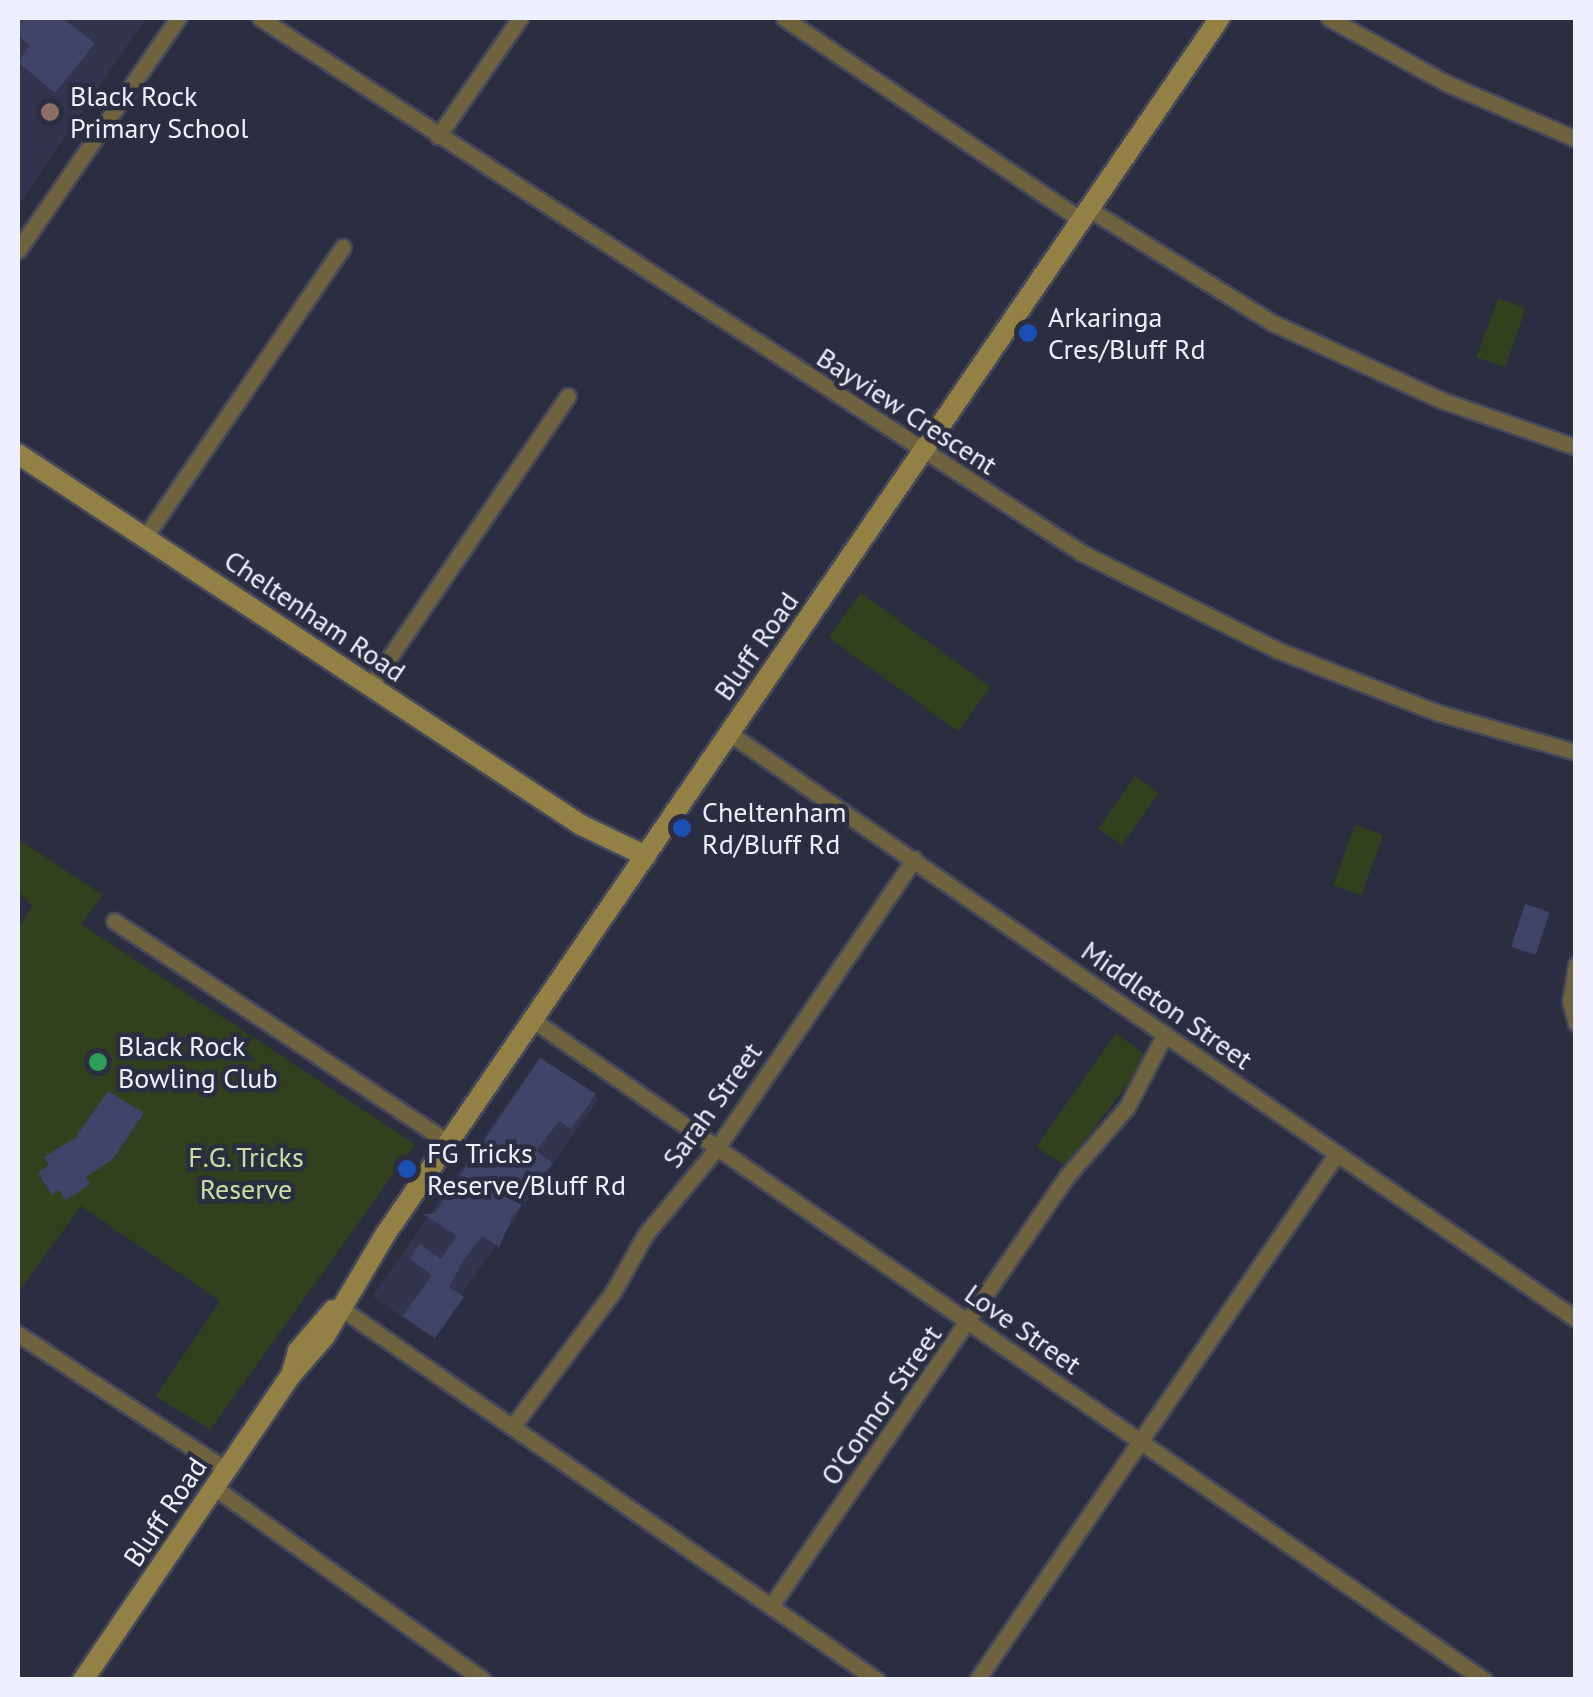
<!DOCTYPE html>
<style>
body{margin:0}
#map{position:relative;width:1593px;height:1697px;overflow:hidden;background:#2b2d40;font-family:"PT Sans",sans-serif}
div>[style]{position:absolute}
[style*='--x']{left:calc(var(--x)*1px);top:calc(var(--y)*1px);width:calc(var(--w)*1px);rotate:calc(var(--a)*1deg)}
.built>*{inset:0;background:#33354e;transform-origin:0 0}
.green>*{inset:0;background:#32401d;transform-origin:0 0}
.building>*{inset:0;background:#414468;transform-origin:0 0}
.roads{filter:drop-shadow(2px 0 #46485a) drop-shadow(-2px 0 #46485a) drop-shadow(0 2px #46485a) drop-shadow(0 -2px #46485a)}
.street>*{height:15px;margin:-7.5px;padding:0 7.5px;transform-origin:7.5px;border-radius:7.5px;background:#6f633f}
.secondary>*{height:20px;margin:-10px;padding:0 10px;transform-origin:10px;border-radius:10px;background:#928045}
.dots>*{width:28px;height:28px;translate:-50% -50%;box-sizing:border-box;border:5px solid #2b2d40;border-radius:50%}
span{translate:-50% -50%;white-space:nowrap;text-align:center;line-height:1.15;-webkit-text-stroke:9px #2b2d40;paint-order:stroke}
.poi-label{font-size:28px;color:#eeeffc}
.left{translate:0 -50%;text-align:left}
.street-label{font-size:28px;color:#eeeffc}
.park-label{font-size:28px;color:#c5e0a0}
.frame{position:absolute;inset:0;border:20px solid #eeeffc;pointer-events:none}
</style>
<div id="map">
<div class="built">
<i style="clip-path:polygon(18px 18px,146px 18px,18px 206px)"></i>
<i style="left:540px;top:1057px;width:72px;height:292px;rotate:35deg"></i>
</div>
<div class="green">
<i style="left:1498px;top:298px;width:30px;height:63px;rotate:20deg"></i>
<i style="left:861px;top:593px;width:160px;height:55px;rotate:36deg"></i>
<i style="left:1135px;top:776px;width:29px;height:64px;rotate:35deg"></i>
<i style="left:1355px;top:825px;width:30px;height:64px;rotate:20deg"></i>
<i style="clip-path:polygon(18px 839px,103px 895px,81px 924px,415px 1144px,210px 1430px,156px 1396px,220px 1301px,81px 1206px,18px 1293px,18px 928px,32px 906px,18px 891px)"></i>
<i style="clip-path:polygon(1116px 1033px,1143px 1053px,1139px 1069px,1066px 1166px,1036px 1147px)"></i>
</div>
<div class="building">
<i style="clip-path:polygon(18px 18px,62px 18px,95px 43px,55px 93px,18px 62px,30px 45px,18px 36px)"></i>
<i style="left:1525px;top:904px;width:26px;height:45px;rotate:18deg"></i>
<i style="clip-path:polygon(540px 1058px,596px 1094px,571px 1129px,559px 1121px,536px 1151px,553px 1163px,513px 1216px,499px 1247px,482px 1236px,464px 1260px,449px 1287px,464px 1297px,435px 1338px,403px 1316px,432px 1275px,410px 1259px,420px 1244px,441px 1259px,457px 1236px,423px 1214px,434px 1214px)"></i>
<i style="clip-path:polygon(108px 1091px,144px 1113px,113px 1159px,86px 1177px,90px 1184px,66px 1200px,59px 1190px,52px 1195px,38px 1173px,49px 1165px,44px 1157px,75px 1138px)"></i>
</div>
<div class="roads">
<div class="street">
<i style="--x:260;--y:18;--w:981;--a:33.06"></i>
<i style="--x:1082;--y:553;--w:218;--a:26.4"></i>
<i style="--x:1277;--y:650;--w:174;--a:21.3"></i>
<i style="--x:1439;--y:713;--w:142;--a:15.9"></i>
<i style="--x:784;--y:18;--w:359;--a:34.2"></i>
<i style="--x:1329;--y:18;--w:134;--a:29.1"></i>
<i style="--x:1446;--y:83;--w:142;--a:23.3"></i>
<i style="--x:438;--y:136;--w:144;--a:-55.2"></i>
<i style="--x:1089;--y:209;--w:216;--a:31.8"></i>
<i style="--x:1273;--y:323;--w:185;--a:24.6"></i>
<i style="--x:1441;--y:400;--w:143;--a:19.2"></i>
<i style="--x:18;--y:250;--w:282;--a:-55.4"></i>
<i style="--x:145;--y:537;--w:351;--a:-55.7"></i>
<i style="--x:370;--y:686;--w:351;--a:-55.7"></i>
<i style="--x:729;--y:733;--w:1030;--a:34.68"></i>
<i style="--x:114;--y:921;--w:400;--a:33.5"></i>
<i style="--x:1576;--y:965;--w:36;--a:99"></i>
<i style="--x:1570;--y:1001;--w:23;--a:75"></i>
<i style="--x:533;--y:1020;--w:1158;--a:34.76"></i>
<i style="--x:338;--y:1306;--w:656;--a:34.76"></i>
<i style="--x:18;--y:1334;--w:249;--a:33.1"></i>
<i style="--x:512;--y:1427;--w:169;--a:-53.2"></i>
<i style="--x:613;--y:1292;--w:65;--a:-60.7"></i>
<i style="--x:645;--y:1235;--w:113;--a:-50.4"></i>
<i style="--x:717;--y:1148;--w:350;--a:-55.7"></i>
<i style="--x:215;--y:1488;--w:330;--a:35.6"></i>
<i style="--x:771;--y:1606;--w:522;--a:-55.46"></i>
<i style="--x:1067;--y:1176;--w:91;--a:-49"></i>
<i style="--x:1127;--y:1107;--w:82;--a:-62.5"></i>
<i style="--x:977;--y:1680;--w:638;--a:-55.66"></i>
</div>
<div class="secondary">
<i style="--x:18;--y:454;--w:674;--a:33.38"></i>
<i style="--x:581;--y:825;--w:72;--a:25.5"></i>
<i style="--x:292;--y:1372;--w:22;--a:-74"></i>
<i style="--x:298;--y:1351;--w:54;--a:-49.5"></i>
<i style="--x:83;--y:1680;--w:369;--a:-55.7"></i>
<i style="--x:291;--y:1375;--w:52;--a:-48.9"></i>
<i style="--x:325;--y:1336;--w:117;--a:-59.3"></i>
<i style="--x:385;--y:1235;--w:1476;--a:-55.55"></i>
</div>
</div>
<div class="dots">
<i style="left:50px;top:112px;background:#8d6e63"></i>
<i style="left:1028px;top:333px;background:#1a4fb4"></i>
<i style="left:682px;top:828px;background:#1a4fb4"></i>
<i style="left:98px;top:1062px;background:#2e9e5b"></i>
<i style="left:407px;top:1169px;background:#1a4fb4"></i>
</div>
<div class="poi-label">
<span class="left" style="left:70px;top:112px">Black Rock<br>Primary School</span>
<span class="left" style="left:1048px;top:333px">Arkaringa<br>Cres/Bluff Rd</span>
<span class="left" style="left:702px;top:828px">Cheltenham<br>Rd/Bluff Rd</span>
<span class="left" style="left:118px;top:1062px">Black Rock<br>Bowling Club</span>
<span class="left" style="left:427px;top:1169px">FG Tricks<br>Reserve/Bluff Rd</span>
</div>
<div class="street-label">
<span style="left:907px;top:411px;rotate:33deg">Bayview Crescent</span>
<span style="left:315px;top:616px;rotate:34deg">Cheltenham Road</span>
<span style="left:756px;top:646px;rotate:-55deg">Bluff Road</span>
<span style="left:1167px;top:1005px;rotate:35deg">Middleton Street</span>
<span style="left:712px;top:1105px;rotate:-54deg">Sarah Street</span>
<span style="left:1023px;top:1329px;rotate:35deg">Love Street</span>
<span style="left:881px;top:1405px;rotate:-55deg">O'Connor Street</span>
<span style="left:165px;top:1512px;rotate:-56deg">Bluff Road</span>
</div>
<div class="park-label">
<span style="left:246px;top:1173px">F.G. Tricks<br>Reserve</span>
</div>
<div class="frame"></div>
</div>
